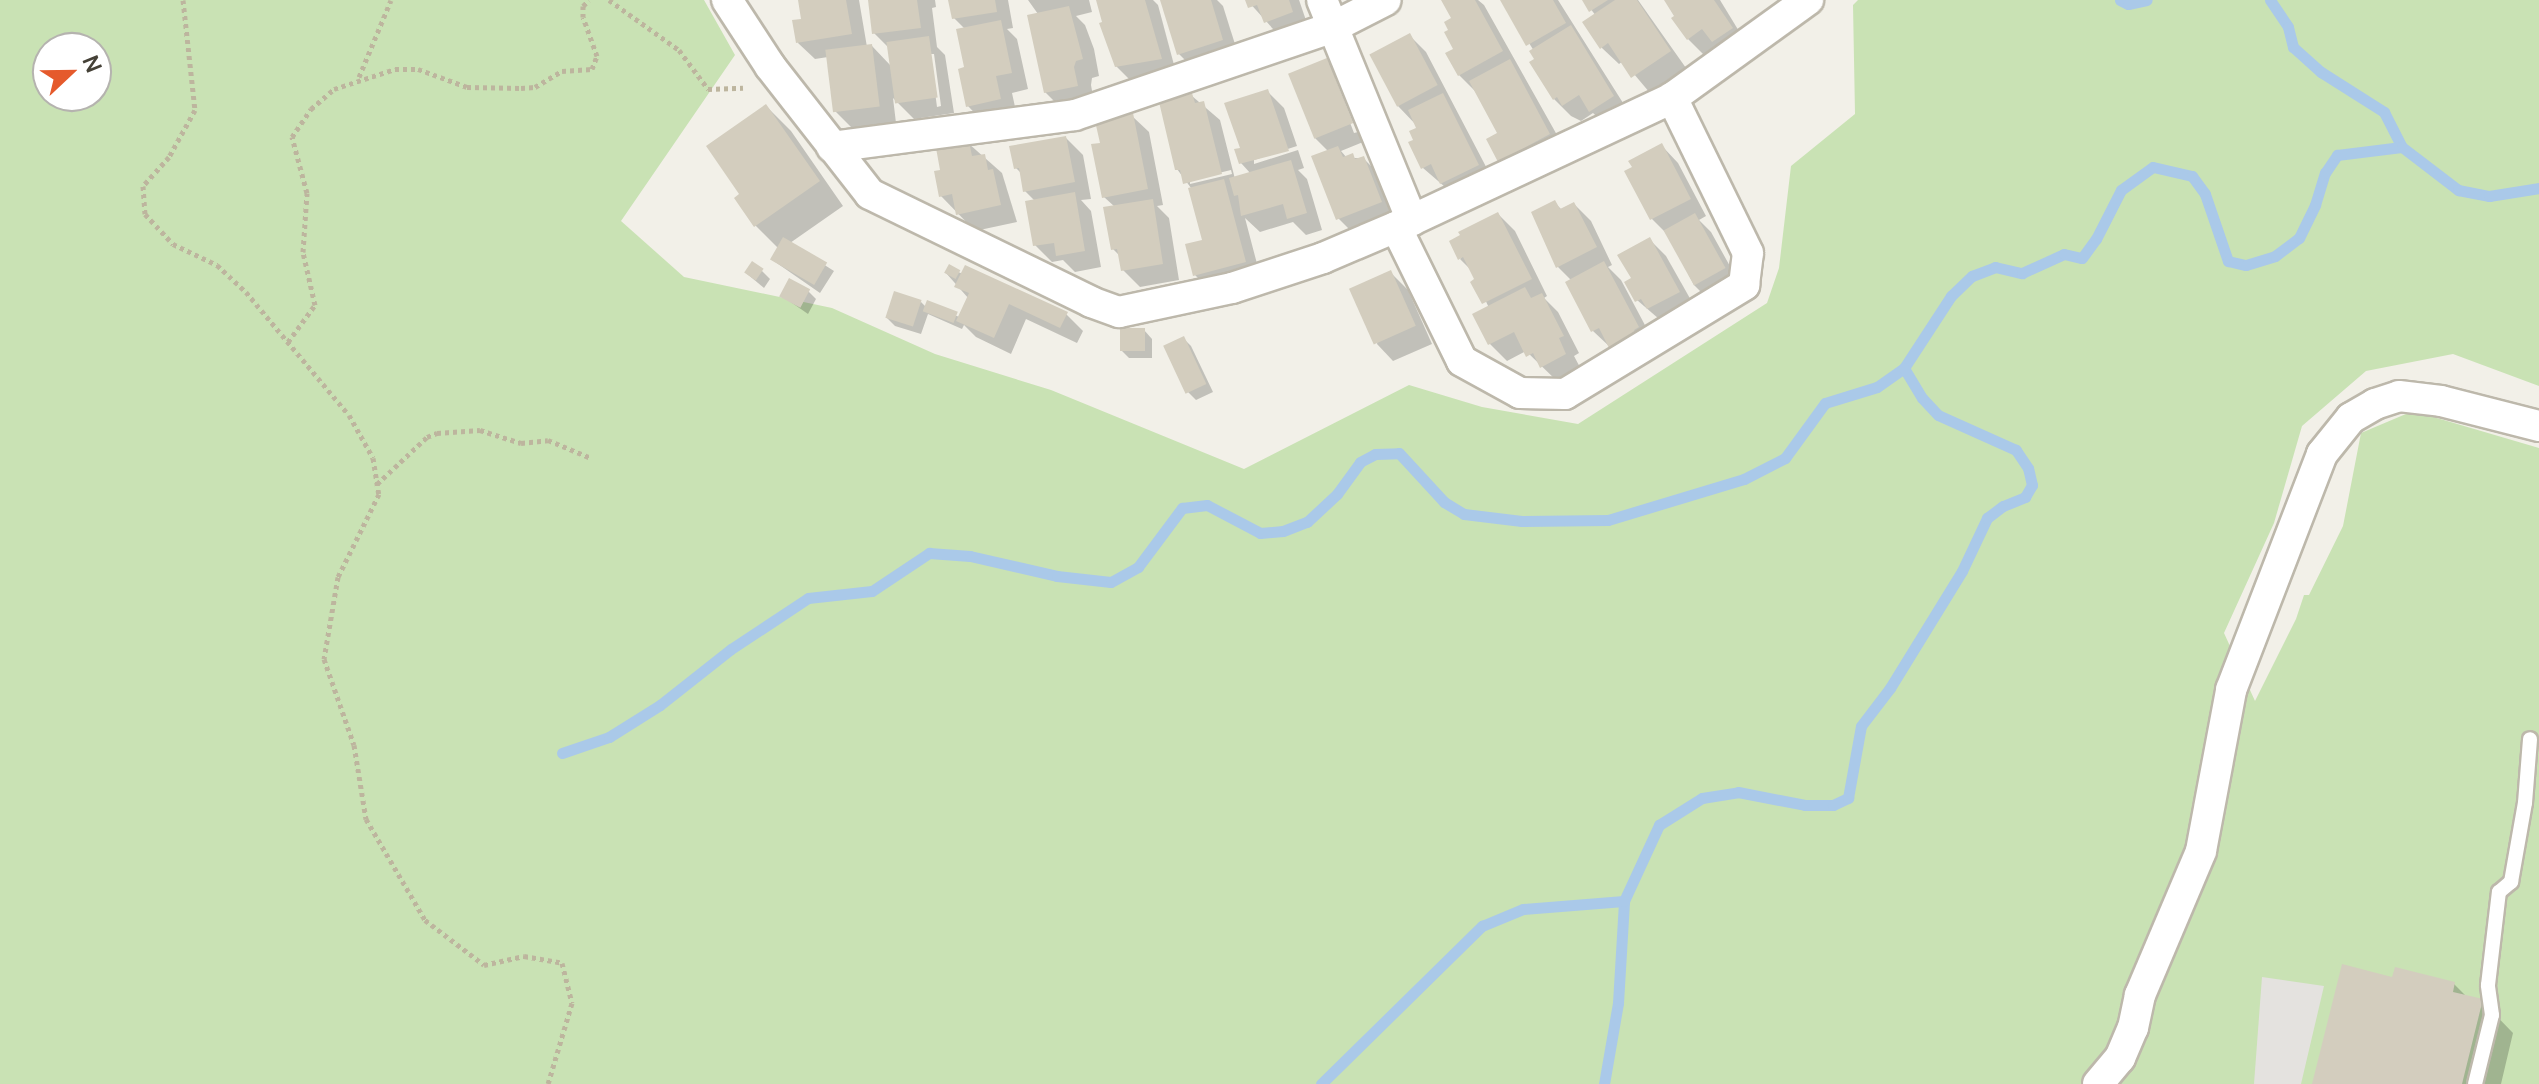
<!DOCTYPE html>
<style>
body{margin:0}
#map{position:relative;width:2539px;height:1084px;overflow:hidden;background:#f2f0e8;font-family:Manrope,sans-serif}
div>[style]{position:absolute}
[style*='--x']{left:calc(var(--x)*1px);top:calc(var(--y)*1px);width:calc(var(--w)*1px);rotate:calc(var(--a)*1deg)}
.green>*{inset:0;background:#c9e2b4}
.parking>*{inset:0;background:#e4e2df}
.shadow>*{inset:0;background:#0003}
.stream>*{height:11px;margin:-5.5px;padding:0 5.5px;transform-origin:5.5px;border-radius:5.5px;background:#aac9e9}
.building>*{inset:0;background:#d3cdbe;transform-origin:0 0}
.path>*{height:5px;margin-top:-2.5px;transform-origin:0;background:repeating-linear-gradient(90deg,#bdb59e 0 4px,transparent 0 8px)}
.roads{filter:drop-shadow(2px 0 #bdb8ab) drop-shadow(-2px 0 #bdb8ab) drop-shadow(0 2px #bdb8ab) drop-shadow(0 -2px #bdb8ab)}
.lane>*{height:14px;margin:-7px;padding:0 7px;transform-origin:7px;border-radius:7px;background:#fff}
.street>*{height:30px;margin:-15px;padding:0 15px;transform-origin:15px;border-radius:15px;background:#fff}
span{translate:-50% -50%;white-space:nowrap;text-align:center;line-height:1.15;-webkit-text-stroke:6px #fff;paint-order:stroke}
.north{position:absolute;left:32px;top:32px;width:80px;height:80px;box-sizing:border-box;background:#fff;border:2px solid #b5b3af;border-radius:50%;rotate:68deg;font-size:22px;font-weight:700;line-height:32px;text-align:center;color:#454137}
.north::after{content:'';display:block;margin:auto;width:28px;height:36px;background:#e55a2c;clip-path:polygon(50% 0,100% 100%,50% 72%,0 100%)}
</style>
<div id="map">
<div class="green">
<i style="clip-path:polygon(evenodd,0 0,704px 0,735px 55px,621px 221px,684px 277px,832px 308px,935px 354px,1051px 390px,1244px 469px,1409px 385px,1482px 407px,1578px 424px,1767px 303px,1779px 268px,1791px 166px,1855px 114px,1853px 5px,1858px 0,2539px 0,2539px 386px,2453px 354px,2366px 371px,2302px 426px,2274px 523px,2224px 633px,2255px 701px,2296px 619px,2304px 595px,2309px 595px,2343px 526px,2361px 433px,2413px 411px,2539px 448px,2539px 1084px,0 1084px,0 0,48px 48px,96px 48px,96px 96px,48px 96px,48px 48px)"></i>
</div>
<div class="parking">
<i style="clip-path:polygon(2262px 977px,2324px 986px,2301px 1084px,2254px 1084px)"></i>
</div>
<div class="shadow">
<i style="clip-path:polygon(evenodd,800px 0,859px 0,867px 47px,872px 46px,891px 66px,888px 47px,874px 33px,870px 0,935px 0,936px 7px,932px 8px,937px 47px,945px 55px,954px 113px,914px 119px,893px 98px,896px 123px,852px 128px,835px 111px,828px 57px,815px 59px,798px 43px,804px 20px,800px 0,930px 54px,934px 54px,941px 106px,937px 107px,930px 54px)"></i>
<i style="clip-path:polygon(951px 0,1008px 0,1013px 28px,1007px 29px,1017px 39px,1028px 89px,1012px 93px,1017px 116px,984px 123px,968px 106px,965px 29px,954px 18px)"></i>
<i style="clip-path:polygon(1028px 0,1089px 0,1092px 12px,1076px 16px,1085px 25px,1094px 49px,1099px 76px,1092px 78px,1091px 85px,1094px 102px,1062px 109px,1045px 92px,1038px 14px)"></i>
<i style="clip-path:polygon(1098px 0,1153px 0,1158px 5px,1177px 76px,1133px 83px,1116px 66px)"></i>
<i style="clip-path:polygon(1162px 0,1217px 0,1223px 6px,1239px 57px,1196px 71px,1179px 54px)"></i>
<i style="clip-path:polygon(1247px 0,1299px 0,1309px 29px,1282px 39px)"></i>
<i style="clip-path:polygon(1446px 0,1478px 0,1484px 5px,1566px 151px,1517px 178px,1500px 161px,1500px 134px,1476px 92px,1459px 75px,1451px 30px,1454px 19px)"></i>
<i style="clip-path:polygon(1502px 0,1558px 0,1630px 114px,1608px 127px,1593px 113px,1581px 121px,1571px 116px,1554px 99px,1534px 51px)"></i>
<i style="clip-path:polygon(1584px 0,1638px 0,1686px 68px,1650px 93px,1623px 61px,1619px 64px,1602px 48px,1596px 16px)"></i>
<i style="clip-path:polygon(1665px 0,1720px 0,1748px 46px,1705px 56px,1688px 39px)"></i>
<i style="clip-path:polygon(1409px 35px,1426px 52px,1494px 182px,1459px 199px,1423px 168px,1416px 141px,1419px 128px,1398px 106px)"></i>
<i style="clip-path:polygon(evenodd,1326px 60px,1343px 77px,1368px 140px,1341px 151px,1347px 158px,1363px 158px,1380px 175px,1397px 219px,1355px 235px,1338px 218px,1329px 152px,1315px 138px,1326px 60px,1333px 78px,1337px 78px,1358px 132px,1354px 133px,1333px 78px)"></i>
<i style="clip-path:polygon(evenodd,1267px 91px,1284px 108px,1297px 146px,1254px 160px,1254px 164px,1298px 150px,1304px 168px,1298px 170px,1307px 179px,1322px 230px,1306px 235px,1293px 222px,1260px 232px,1245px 218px,1261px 279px,1212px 292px,1195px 275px,1204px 242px,1191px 188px,1177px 169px,1192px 96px,1220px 120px,1235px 179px,1251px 174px,1241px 163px,1242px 149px,1267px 91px,1231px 170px,1232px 174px,1190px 184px,1190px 180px,1231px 170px)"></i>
<i style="clip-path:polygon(766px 106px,791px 131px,843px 206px,790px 243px,834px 271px,820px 293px,771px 259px,778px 248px,755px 225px)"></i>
<i style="clip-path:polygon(1132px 116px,1149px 132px,1163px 205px,1157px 206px,1169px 218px,1179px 280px,1140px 287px,1123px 270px,1121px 257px,1113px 249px,1115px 207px,1104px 197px,1102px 144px)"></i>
<i style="clip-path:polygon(1066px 138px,1083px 155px,1091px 199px,1081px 200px,1091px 211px,1101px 267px,1075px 272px,1063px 260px,1052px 262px,1035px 245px,1035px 201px,1025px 191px,1022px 174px,1016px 168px)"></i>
<i style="clip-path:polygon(968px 143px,1002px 173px,1017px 222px,975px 231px,941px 196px,942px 172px)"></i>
<i style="clip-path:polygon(1662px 146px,1678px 163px,1706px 216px,1699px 220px,1711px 232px,1741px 286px,1711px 302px,1694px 285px,1668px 235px,1652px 219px,1627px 172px)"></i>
<i style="clip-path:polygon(1554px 202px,1562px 210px,1574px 204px,1591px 221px,1612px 265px,1608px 267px,1621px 280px,1655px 344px,1628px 364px,1593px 331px,1572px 281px,1558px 267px)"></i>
<i style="clip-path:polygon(1498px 214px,1515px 231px,1547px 296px,1544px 298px,1558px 312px,1579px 353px,1574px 356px,1582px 371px,1559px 383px,1526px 351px,1507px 361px,1490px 344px,1475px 315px,1489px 308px,1472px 271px,1460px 259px)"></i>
<i style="clip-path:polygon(1649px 239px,1666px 256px,1696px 309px,1666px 325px,1637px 300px,1634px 279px)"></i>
<i style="clip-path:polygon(762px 271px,770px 279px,764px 288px,746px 273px)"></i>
<i style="clip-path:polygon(958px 272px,1066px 314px,1083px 331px,1077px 343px,1026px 319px,1011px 354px,976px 337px,964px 325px,962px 329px,928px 314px,921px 334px,895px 326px,887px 318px,921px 302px,926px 307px,960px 317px,969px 299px,946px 273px)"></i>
<i style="clip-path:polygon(1391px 273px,1408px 290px,1432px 344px,1393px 361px,1377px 344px)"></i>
<i style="clip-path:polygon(808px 291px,816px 299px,808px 314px,782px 296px)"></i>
<i style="clip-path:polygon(1144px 330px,1152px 339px,1152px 358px,1129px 358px,1121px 350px)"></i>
<i style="clip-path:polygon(1183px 338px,1191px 346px,1213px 392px,1196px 400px,1188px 392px)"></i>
<i style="clip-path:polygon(2394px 979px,2454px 984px,2468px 998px,2482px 1001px,2513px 1033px,2501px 1084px,2314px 1084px)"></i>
</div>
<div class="stream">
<i style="--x:2120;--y:0;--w:9;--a:27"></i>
<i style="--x:2128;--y:4;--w:19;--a:-12"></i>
<i style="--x:2270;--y:0;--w:32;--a:56"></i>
<i style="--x:2288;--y:27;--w:21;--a:76"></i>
<i style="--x:2293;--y:47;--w:38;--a:42"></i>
<i style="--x:2321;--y:72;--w:75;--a:32.4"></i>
<i style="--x:2384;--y:112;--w:39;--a:63"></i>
<i style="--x:562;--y:753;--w:50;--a:-18.8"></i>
<i style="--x:609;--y:737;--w:60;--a:-32.1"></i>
<i style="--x:660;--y:705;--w:90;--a:-38.3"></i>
<i style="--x:731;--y:649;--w:92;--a:-33.5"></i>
<i style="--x:808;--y:598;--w:64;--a:-6.2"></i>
<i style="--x:872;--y:591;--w:69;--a:-33.7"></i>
<i style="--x:929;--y:553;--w:41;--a:4.2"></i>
<i style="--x:970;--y:556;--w:89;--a:12.9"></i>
<i style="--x:1057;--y:576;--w:54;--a:6.3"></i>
<i style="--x:1111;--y:582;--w:31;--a:-29"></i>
<i style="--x:1138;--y:567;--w:74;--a:-53.3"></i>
<i style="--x:1182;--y:508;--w:25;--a:-7"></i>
<i style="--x:1207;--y:505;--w:60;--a:27.8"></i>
<i style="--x:1260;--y:533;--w:23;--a:-5"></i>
<i style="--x:1283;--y:531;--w:26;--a:-21"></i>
<i style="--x:1307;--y:522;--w:41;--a:-43"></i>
<i style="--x:1337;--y:494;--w:39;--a:-54"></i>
<i style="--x:1360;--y:462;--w:17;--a:-28"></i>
<i style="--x:1375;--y:454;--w:24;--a:-2"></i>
<i style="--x:1399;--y:453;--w:67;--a:47.4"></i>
<i style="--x:1444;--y:502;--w:23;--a:31"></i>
<i style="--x:1464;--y:514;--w:58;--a:6.9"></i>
<i style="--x:1522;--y:521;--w:86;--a:-0.7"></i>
<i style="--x:1608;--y:520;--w:142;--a:-16.8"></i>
<i style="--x:1744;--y:479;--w:46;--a:-27.1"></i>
<i style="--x:1785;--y:458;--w:68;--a:-54"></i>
<i style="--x:1825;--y:403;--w:54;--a:-17.1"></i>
<i style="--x:1877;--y:387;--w:33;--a:-35"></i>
<i style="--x:1904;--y:368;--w:86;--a:-56.9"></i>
<i style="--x:1951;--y:296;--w:29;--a:-44"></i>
<i style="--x:1972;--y:276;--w:25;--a:-21"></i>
<i style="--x:1995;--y:267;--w:28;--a:13"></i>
<i style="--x:2022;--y:273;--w:46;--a:-24.3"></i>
<i style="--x:2064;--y:254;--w:18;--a:13"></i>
<i style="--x:2082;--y:258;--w:24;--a:-54"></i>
<i style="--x:2096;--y:239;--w:55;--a:-63"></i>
<i style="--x:2121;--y:190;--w:39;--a:-36"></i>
<i style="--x:2153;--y:167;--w:40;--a:13"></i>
<i style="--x:2192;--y:176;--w:22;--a:54"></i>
<i style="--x:2205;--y:194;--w:71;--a:71.1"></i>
<i style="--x:2228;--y:261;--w:18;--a:13"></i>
<i style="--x:2246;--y:265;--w:30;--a:-17"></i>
<i style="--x:2275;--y:256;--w:30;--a:-37"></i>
<i style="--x:2299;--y:238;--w:37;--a:-64"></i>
<i style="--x:2315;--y:205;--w:34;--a:-73"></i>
<i style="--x:2325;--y:173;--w:22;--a:-56"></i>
<i style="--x:2337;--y:155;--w:65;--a:-7"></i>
<i style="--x:2402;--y:147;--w:71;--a:37.5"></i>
<i style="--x:2458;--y:190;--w:32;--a:11"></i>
<i style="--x:2489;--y:196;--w:51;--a:-9.1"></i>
<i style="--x:1321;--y:1084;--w:226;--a:-44.5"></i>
<i style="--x:1482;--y:926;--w:44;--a:-22.5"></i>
<i style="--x:1523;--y:909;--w:101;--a:-4.5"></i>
<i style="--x:1604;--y:1084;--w:82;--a:-80.2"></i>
<i style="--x:1618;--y:1003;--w:102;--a:-86.6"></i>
<i style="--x:1624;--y:901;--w:84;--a:-65.3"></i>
<i style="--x:1659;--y:825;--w:51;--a:-32.1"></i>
<i style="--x:1702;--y:798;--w:36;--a:-9"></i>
<i style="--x:1738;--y:792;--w:68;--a:11"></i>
<i style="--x:1805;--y:805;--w:28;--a:0"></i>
<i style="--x:1833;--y:805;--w:17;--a:-25"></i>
<i style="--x:1848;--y:798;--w:73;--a:-79.8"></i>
<i style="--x:1861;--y:726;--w:48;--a:-52.7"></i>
<i style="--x:1890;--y:688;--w:137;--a:-58.4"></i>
<i style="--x:1962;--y:571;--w:59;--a:-64.7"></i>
<i style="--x:1987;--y:518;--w:20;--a:-37"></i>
<i style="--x:2003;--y:506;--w:24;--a:-22"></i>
<i style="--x:2025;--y:497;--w:14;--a:-60"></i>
<i style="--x:2032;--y:485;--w:17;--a:-103"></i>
<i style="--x:2028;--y:468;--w:22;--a:-124"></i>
<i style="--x:2016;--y:450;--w:85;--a:-155.8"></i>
<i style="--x:1938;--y:415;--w:23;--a:-133"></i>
<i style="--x:1922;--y:398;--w:35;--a:-121"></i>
</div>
<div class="building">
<i style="clip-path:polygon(798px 0,846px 0,852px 34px,796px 43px,792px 20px,801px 19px)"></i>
<i style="clip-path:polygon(868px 0,917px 0,921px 28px,872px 34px)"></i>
<i style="clip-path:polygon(948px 0,995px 0,997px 12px,952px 19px)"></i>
<i style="clip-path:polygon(1096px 0,1145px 0,1162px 59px,1115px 67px,1099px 23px,1102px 22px)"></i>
<i style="clip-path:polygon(1160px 0,1211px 0,1223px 40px,1177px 55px)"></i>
<i style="clip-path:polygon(1245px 0,1289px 0,1293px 12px,1264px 23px,1257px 5px,1248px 8px)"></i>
<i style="clip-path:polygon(1441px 0,1475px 0,1503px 51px,1458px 76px,1445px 53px,1453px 49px,1444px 32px,1448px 30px,1444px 22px,1451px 18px)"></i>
<i style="clip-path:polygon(1500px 0,1553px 0,1566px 23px,1526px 46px)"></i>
<i style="clip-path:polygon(1582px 0,1608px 0,1589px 12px)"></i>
<i style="clip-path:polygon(1615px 0,1637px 0,1671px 51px,1631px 78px,1608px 43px,1600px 49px,1582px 22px)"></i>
<i style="clip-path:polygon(1664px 0,1714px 0,1733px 28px,1712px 42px,1702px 29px,1687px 40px,1671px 18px,1674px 16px)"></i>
<i style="clip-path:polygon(1069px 6px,1083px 59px,1076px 61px,1074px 67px,1078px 86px,1044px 93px,1027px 15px)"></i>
<i style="clip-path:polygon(1001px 20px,1012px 73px,996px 76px,1001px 99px,966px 107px,958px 69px,964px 67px,956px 29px)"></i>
<i style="clip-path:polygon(1571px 25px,1614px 96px,1589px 112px,1579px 95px,1562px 106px,1557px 97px,1553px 100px,1529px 62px,1534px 59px,1529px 51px)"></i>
<i style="left:1410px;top:33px;width:59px;height:46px;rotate:62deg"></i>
<i style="left:929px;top:36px;width:62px;height:43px;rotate:82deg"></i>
<i style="left:872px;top:44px;width:63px;height:47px;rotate:83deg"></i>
<i style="left:1327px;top:58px;width:70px;height:42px;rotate:68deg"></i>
<i style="clip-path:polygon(1510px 59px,1550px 134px,1498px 162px,1486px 139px,1497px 133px,1469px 81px)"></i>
<i style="clip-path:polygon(1268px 89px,1289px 151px,1239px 164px,1234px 149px,1240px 148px,1224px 103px)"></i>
<i style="clip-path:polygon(1192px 93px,1195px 103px,1204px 101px,1222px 174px,1183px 184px,1180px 170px,1175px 170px,1159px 102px)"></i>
<i style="clip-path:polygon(1443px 93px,1479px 165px,1440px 184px,1431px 164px,1421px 169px,1408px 142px,1413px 140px,1409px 131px,1416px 128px,1408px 110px)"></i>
<i style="clip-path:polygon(766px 104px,820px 181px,754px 227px,734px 198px,739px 194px,706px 146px)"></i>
<i style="clip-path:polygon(1133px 113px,1148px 189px,1102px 198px,1091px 144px,1100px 143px,1095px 121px)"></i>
<i style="clip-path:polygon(1066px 136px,1075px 182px,1023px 192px,1019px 168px,1014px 169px,1009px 146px)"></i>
<i style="clip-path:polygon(969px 141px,972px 156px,985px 154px,988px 170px,993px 169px,1001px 205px,956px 215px,952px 194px,939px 197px,934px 171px,940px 170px,936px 148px)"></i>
<i style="clip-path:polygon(1662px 143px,1691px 199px,1650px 220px,1624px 171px,1632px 167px,1628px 161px)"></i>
<i style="clip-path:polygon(1338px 146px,1343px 157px,1353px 153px,1355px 159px,1364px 156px,1382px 202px,1336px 220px,1311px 156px)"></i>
<i style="clip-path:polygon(1291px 160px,1307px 213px,1287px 219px,1283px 204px,1241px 216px,1238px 195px,1234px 196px,1229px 178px)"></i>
<i style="clip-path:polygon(1224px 179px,1246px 262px,1193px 276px,1185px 244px,1202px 240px,1188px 188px)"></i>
<i style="clip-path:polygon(1075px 192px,1085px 251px,1056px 256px,1054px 243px,1033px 246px,1025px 201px)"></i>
<i style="clip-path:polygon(1153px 199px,1163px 264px,1121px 271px,1117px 249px,1111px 250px,1103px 207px)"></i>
<i style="clip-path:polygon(1555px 200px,1560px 209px,1574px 202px,1597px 247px,1556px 268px,1531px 212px)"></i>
<i style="clip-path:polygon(1498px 212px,1532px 279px,1482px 304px,1470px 282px,1474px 279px,1463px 257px,1458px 260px,1449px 241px,1460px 235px,1458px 232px)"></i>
<i style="left:1695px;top:213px;width:63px;height:36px;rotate:61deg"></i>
<i style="left:783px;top:237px;width:51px;height:26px;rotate:30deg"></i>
<i style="clip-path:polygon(1650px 237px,1680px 292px,1647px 309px,1641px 299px,1635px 302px,1624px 282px,1631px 278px,1617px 255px)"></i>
<i style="left:752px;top:261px;width:14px;height:14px;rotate:34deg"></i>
<i style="clip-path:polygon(1604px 261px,1639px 327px,1634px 330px,1636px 334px,1609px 348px,1599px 328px,1591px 332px,1565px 282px)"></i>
<i style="left:949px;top:264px;width:13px;height:10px;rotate:29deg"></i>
<i style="clip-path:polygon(965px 265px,1068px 312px,1060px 328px,1009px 304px,994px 338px,956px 321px,969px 293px,954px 287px)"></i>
<i style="left:1391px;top:270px;width:61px;height:46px;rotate:66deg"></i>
<i style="left:789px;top:278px;width:24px;height:21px;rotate:28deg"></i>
<i style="clip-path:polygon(1525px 287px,1531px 298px,1542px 293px,1564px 336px,1559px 338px,1566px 354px,1540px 368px,1533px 353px,1526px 357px,1514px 332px,1488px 345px,1472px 314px)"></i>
<i style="left:894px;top:291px;width:29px;height:28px;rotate:18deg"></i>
<i style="left:927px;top:300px;width:33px;height:12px;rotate:21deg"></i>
<i style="left:1120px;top:328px;width:25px;height:23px"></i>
<i style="left:1184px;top:336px;width:53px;height:23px;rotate:65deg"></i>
<i style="clip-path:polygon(2342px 964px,2392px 977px,2395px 967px,2455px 982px,2453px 992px,2483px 999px,2462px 1084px,2312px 1084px)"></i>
</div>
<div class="path">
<i style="--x:183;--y:0;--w:111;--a:83.8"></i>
<i style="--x:195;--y:110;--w:54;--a:119"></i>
<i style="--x:169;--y:157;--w:39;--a:132"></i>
<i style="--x:143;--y:186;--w:28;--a:86"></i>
<i style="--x:145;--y:214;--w:41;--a:47"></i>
<i style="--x:173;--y:244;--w:49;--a:25.5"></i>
<i style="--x:217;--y:265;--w:40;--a:43"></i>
<i style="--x:246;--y:292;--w:160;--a:50.1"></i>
<i style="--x:349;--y:415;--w:49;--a:60.8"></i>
<i style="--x:373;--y:458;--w:36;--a:81"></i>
<i style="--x:379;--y:494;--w:93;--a:116.3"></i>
<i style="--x:338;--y:577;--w:83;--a:99.7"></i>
<i style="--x:324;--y:659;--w:91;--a:70.8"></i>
<i style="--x:354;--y:745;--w:75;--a:80.8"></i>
<i style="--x:366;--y:819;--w:117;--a:59.7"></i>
<i style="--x:425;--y:920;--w:74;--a:37.3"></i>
<i style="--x:484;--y:965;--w:41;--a:-12.7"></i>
<i style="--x:524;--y:956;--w:39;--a:10"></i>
<i style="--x:562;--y:963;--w:41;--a:76"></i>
<i style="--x:572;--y:1003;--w:84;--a:106.5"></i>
<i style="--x:609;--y:0;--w:86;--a:35.5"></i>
<i style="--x:679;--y:50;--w:49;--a:53.4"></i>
<i style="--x:708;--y:89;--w:35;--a:-2"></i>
<i style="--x:359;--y:77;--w:83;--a:-67.4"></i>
<i style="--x:288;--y:342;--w:46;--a:-53.9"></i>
<i style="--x:315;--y:305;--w:54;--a:-102.8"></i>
<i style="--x:303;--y:252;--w:59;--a:-86.1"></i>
<i style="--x:307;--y:193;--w:58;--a:-105"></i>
<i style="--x:292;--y:137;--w:34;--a:-56"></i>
<i style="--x:311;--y:109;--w:30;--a:-41"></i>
<i style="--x:334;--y:89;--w:64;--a:-18.2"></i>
<i style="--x:395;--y:69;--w:23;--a:0"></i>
<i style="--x:418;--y:69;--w:52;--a:20.2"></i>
<i style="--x:467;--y:87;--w:54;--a:1.1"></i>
<i style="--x:521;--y:88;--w:14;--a:-4"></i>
<i style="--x:535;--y:87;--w:31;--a:-31"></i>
<i style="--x:562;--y:71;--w:30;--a:-4"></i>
<i style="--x:592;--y:69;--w:14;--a:-69"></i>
<i style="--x:597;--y:56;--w:41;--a:-109.7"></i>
<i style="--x:583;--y:17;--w:11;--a:-90"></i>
<i style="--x:583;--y:6;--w:8;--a:-45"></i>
<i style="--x:377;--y:484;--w:69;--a:-43.2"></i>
<i style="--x:427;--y:437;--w:11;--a:-22"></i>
<i style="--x:437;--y:433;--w:43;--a:-4"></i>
<i style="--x:480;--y:430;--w:43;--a:17.6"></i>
<i style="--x:521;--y:443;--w:27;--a:-6"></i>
<i style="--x:548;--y:440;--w:47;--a:22.7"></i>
</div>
<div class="roads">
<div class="lane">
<i style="--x:2475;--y:1084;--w:71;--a:-76.2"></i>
<i style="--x:2492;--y:1015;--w:30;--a:-98"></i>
<i style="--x:2488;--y:985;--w:94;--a:-83.3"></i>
<i style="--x:2499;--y:892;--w:16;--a:-40"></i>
<i style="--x:2511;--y:882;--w:80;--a:-80"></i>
<i style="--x:2525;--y:803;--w:64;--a:-85.5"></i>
</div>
<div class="street">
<i style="--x:727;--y:0;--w:79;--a:56.9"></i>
<i style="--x:770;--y:66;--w:162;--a:52"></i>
<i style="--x:870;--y:194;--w:246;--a:26"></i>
<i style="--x:1091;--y:302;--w:30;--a:20"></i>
<i style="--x:1119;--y:312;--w:116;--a:-12"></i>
<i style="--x:1232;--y:288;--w:96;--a:-18.2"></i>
<i style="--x:1323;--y:258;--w:97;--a:-23.1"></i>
<i style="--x:1412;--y:220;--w:287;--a:-25.1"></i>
<i style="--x:1672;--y:98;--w:168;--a:-35.8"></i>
<i style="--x:1322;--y:0;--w:238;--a:67.8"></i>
<i style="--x:832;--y:147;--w:245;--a:-7.5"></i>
<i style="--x:1075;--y:115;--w:273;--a:-18.8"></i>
<i style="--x:1333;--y:27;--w:59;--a:-27"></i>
<i style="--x:1396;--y:227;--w:149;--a:63.8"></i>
<i style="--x:1462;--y:361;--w:66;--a:28.9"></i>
<i style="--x:1520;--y:393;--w:45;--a:1.3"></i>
<i style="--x:1565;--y:394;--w:210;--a:-31.3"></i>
<i style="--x:1744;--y:285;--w:32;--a:-83"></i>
<i style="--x:1748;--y:253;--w:173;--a:-116.1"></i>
<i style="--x:2098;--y:1084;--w:34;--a:-50"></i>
<i style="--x:2120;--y:1058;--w:33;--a:-67"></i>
<i style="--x:2133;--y:1028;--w:34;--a:-78"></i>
<i style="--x:2140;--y:995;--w:156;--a:-67"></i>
<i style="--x:2201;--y:851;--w:164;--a:-79.4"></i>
<i style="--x:2231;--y:690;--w:253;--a:-68.9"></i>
<i style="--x:2322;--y:454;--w:46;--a:-51.1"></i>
<i style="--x:2351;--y:418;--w:28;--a:-30"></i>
<i style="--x:2375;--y:404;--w:25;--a:-18"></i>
<i style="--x:2399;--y:396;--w:42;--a:6.8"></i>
<i style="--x:2441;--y:401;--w:101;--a:14.3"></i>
</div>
</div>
<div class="north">N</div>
</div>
